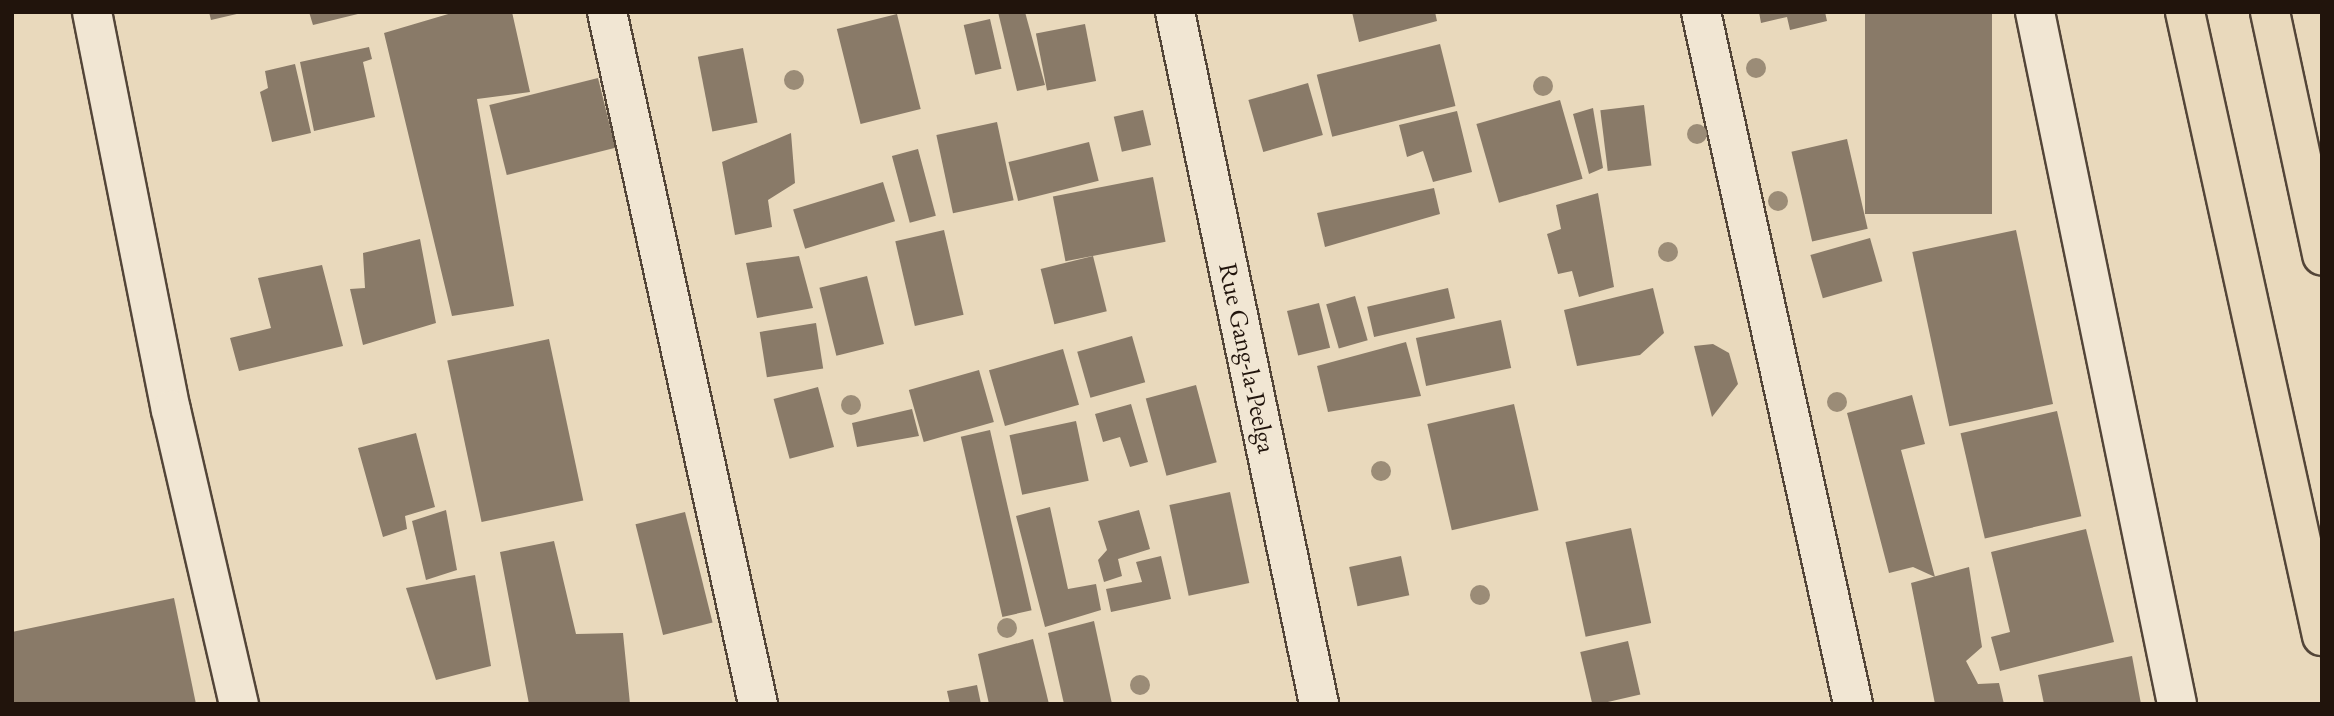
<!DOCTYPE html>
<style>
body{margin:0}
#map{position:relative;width:2334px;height:716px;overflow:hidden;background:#e9d9bc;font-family:"EB Garamond",serif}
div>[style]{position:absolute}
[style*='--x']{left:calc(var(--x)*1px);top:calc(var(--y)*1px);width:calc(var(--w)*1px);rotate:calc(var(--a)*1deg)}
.building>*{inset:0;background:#897a68;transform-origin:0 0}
.roads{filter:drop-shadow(2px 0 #534538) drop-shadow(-2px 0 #534538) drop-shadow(0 2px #534538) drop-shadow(0 -2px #534538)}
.minor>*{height:38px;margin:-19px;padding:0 19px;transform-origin:19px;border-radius:19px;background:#f1e6d3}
.primary>*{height:38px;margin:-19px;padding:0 19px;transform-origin:19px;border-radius:19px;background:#e9d9bc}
.trees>*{width:20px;height:20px;margin:-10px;border-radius:50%;background:#9b8c77}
span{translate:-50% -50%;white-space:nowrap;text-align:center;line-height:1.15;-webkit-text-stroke:6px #f1e6d3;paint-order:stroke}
.street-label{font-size:26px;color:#21140c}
.frame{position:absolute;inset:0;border:14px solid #21140c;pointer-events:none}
</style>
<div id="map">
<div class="building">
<i style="clip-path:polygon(209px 12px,241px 12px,241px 13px,211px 20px)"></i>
<i style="clip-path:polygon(309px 12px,362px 12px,362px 13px,313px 25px)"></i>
<i style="clip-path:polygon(455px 12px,512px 12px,530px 92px,477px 99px,514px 306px,452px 316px,384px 33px)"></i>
<i style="clip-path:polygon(998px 12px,1025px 12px,1045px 85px,1017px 91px)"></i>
<i style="clip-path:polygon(1352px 12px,1435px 12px,1437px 21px,1359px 42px)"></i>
<i style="clip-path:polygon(1759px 12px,1825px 12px,1827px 21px,1790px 30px,1787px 17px,1761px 23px)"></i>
<i style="left:1865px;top:12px;width:127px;height:202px"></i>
<i style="left:897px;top:14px;width:98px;height:62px;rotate:76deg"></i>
<i style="left:990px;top:19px;width:51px;height:27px;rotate:77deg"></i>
<i style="left:1085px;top:24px;width:58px;height:50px;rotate:79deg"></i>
<i style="left:1440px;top:44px;width:64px;height:127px;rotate:76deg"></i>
<i style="clip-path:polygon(369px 47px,372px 59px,363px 62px,375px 117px,314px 131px,300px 62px)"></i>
<i style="left:743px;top:48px;width:76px;height:46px;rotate:79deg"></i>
<i style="clip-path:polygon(295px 64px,311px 133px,272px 142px,260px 92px,268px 88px,265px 71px)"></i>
<i style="left:598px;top:78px;width:72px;height:112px;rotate:76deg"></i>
<i style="left:1308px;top:83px;width:54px;height:62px;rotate:74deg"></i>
<i style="left:1560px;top:100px;width:82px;height:87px;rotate:74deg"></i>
<i style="left:1644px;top:105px;width:61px;height:44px;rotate:83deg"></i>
<i style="clip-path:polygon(1593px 108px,1603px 168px,1589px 174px,1573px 114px)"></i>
<i style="left:1143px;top:110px;width:36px;height:30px;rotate:77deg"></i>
<i style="clip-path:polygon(1457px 111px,1472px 172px,1433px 182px,1423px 151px,1407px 157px,1399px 125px)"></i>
<i style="left:997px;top:122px;width:80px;height:62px;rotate:78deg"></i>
<i style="clip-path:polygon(791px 133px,795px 183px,768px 200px,772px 227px,735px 235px,722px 162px)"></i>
<i style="left:1847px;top:139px;width:92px;height:57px;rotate:77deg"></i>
<i style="left:1089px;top:142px;width:40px;height:83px;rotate:76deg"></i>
<i style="left:918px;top:149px;width:69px;height:27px;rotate:75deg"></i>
<i style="left:1153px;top:177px;width:66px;height:102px;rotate:79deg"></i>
<i style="left:883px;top:182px;width:41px;height:94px;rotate:73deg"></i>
<i style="clip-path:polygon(1434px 188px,1440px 214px,1325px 247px,1317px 213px)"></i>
<i style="clip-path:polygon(1598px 193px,1614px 287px,1579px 297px,1572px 271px,1558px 274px,1547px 234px,1561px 229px,1556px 205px)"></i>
<i style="left:944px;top:230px;width:87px;height:50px;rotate:77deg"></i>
<i style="left:2016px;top:230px;width:178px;height:106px;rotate:78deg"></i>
<i style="left:1870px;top:238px;width:45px;height:62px;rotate:74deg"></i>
<i style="clip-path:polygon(420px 239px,436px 323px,363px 345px,350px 289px,365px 288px,363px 253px)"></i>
<i style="clip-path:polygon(799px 256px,813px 308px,757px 318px,746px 263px)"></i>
<i style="left:1093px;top:256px;width:57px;height:54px;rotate:76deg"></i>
<i style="clip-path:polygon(322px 265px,343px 346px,239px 371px,230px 338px,271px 328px,258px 278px)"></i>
<i style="left:867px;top:276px;width:70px;height:49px;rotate:76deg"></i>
<i style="left:1448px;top:288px;width:31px;height:83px;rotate:77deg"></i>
<i style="clip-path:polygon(1653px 288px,1664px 333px,1640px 355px,1577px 366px,1564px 310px)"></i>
<i style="left:1355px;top:296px;width:46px;height:30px;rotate:74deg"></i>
<i style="left:1319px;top:303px;width:46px;height:33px;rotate:76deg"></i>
<i style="left:1501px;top:320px;width:49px;height:87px;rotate:78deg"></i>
<i style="left:816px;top:323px;width:46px;height:57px;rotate:81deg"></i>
<i style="left:1132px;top:336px;width:48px;height:57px;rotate:74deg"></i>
<i style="left:549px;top:339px;width:165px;height:104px;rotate:78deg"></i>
<i style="clip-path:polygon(1406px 342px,1421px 396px,1328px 412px,1317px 366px)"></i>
<i style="clip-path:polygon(1713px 344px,1729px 353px,1738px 384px,1712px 417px,1694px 346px)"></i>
<i style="left:1063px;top:349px;width:58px;height:77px;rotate:74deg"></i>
<i style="left:979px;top:370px;width:54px;height:73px;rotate:74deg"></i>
<i style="left:1196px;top:385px;width:80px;height:52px;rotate:75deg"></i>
<i style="left:818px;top:387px;width:62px;height:46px;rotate:75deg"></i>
<i style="clip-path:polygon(1912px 395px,1925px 444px,1901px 450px,1935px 577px,1913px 567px,1889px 573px,1847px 413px)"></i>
<i style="clip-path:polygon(1131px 404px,1148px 462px,1130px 467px,1120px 437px,1103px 442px,1095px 414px)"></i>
<i style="left:1514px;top:404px;width:109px;height:89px;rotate:77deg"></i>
<i style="clip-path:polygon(912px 409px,919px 436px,857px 447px,852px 423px)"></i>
<i style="left:2057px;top:411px;width:108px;height:99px;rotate:77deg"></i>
<i style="left:1076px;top:421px;width:61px;height:68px;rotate:78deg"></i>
<i style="left:990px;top:430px;width:185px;height:30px;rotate:77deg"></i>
<i style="clip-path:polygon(416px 433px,435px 507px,405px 516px,407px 529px,383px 537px,358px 448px)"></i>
<i style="left:1230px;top:492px;width:93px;height:62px;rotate:78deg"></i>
<i style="clip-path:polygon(1050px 507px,1068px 589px,1096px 584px,1101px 610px,1045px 627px,1016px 516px)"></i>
<i style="clip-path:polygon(446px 510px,457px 570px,426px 580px,412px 521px)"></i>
<i style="clip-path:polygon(1139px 510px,1150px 549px,1118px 559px,1122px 576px,1104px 582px,1098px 560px,1107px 550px,1098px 521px)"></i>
<i style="left:685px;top:512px;width:114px;height:51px;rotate:76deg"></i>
<i style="left:1631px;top:528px;width:97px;height:67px;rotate:78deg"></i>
<i style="clip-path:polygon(2086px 529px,2114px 642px,2000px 671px,1991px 637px,2010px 632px,1991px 552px)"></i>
<i style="clip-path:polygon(554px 541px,576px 634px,623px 633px,630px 704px,529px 704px,500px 552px)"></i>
<i style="clip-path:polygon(1161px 556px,1171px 599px,1111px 612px,1106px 589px,1142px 582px,1136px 562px)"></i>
<i style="left:1401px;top:556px;width:40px;height:53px;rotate:78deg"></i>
<i style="clip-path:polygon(1969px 567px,1982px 647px,1966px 661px,1978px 684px,1999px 683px,2004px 704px,1935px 704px,1911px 583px)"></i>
<i style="clip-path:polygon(475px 575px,491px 666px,436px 680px,406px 588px)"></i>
<i style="clip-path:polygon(174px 598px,196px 704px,12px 704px,12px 632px)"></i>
<i style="clip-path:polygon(1094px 621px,1112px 704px,1064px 704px,1048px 633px)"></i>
<i style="clip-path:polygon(1033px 639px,1049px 704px,989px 704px,978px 654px)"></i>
<i style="left:1628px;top:641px;width:55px;height:49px;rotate:77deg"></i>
<i style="clip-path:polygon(2132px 656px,2141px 704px,2044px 704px,2038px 675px)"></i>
<i style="clip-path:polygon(977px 685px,981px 704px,950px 704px,947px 691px)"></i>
</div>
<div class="roads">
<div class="minor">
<i style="--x:92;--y:12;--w:406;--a:78.8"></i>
<i style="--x:171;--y:410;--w:302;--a:77"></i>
<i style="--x:607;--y:12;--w:708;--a:77.69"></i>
<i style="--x:1175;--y:12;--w:707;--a:78.24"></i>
<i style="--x:1701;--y:12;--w:708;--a:77.61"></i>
<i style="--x:2035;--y:12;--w:706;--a:78.4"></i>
</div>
<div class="primary">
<i style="--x:2185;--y:12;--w:639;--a:77.62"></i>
<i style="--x:2270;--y:12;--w:249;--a:77.9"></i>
</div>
</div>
<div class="trees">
<i style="left:1756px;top:68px"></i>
<i style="left:794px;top:80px"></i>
<i style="left:1543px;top:86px"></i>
<i style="left:1697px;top:134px"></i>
<i style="left:1778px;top:201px"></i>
<i style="left:1668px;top:252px"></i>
<i style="left:1837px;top:402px"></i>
<i style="left:851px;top:405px"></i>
<i style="left:1381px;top:471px"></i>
<i style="left:1480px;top:595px"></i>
<i style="left:1007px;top:628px"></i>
<i style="left:1140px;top:685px"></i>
</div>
<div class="street-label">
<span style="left:1247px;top:358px;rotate:78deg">Rue Gang-la-Peelga</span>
</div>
<div class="frame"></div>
</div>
